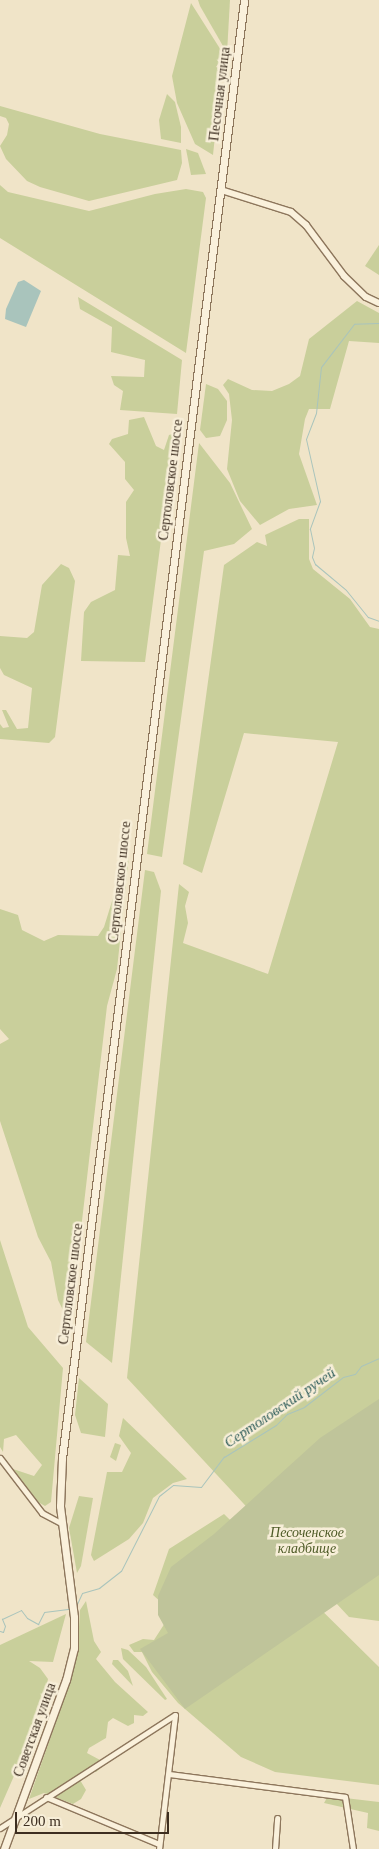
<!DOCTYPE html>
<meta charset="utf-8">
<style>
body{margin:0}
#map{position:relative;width:379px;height:1849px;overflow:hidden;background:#f0e4c8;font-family:Georgia,serif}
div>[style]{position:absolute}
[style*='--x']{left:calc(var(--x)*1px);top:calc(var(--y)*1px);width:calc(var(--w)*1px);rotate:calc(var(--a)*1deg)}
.green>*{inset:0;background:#c9cf9b}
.cemetery>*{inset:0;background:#bfc49a}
.water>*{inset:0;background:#a9c4bc}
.stream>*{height:1px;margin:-0.5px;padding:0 0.5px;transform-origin:0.5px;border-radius:0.5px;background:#a9c4bc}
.roads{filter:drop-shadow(1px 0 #8d765c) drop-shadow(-1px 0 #8d765c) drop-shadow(0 1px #8d765c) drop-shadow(0 -1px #8d765c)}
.minor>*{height:5px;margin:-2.5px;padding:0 2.5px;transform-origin:2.5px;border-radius:2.5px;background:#faf1dc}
.tertiary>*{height:6px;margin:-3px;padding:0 3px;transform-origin:3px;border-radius:3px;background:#faf1dc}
.secondary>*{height:7px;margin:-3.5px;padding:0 3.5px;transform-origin:3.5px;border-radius:3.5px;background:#faf1dc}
span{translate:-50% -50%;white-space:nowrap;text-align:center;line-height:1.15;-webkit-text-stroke:5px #f7eed8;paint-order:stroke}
.street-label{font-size:14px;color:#3d2e20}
.park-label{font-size:14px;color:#4d5a26;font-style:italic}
.water-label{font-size:15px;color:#2f5d5a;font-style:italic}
.scale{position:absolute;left:15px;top:1812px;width:154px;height:22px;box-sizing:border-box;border:2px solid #3d2e20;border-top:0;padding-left:6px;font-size:15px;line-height:18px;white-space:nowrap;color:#3d2e20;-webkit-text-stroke:4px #f7eed8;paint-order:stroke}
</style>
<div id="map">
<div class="green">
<i style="clip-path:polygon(198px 0,230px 0,227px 53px,200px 6px)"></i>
<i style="clip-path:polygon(191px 3px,224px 55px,216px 67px,222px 69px,213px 155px,195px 144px,177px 103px,172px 76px)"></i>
<i style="clip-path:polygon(167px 94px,175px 102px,181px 127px,181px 143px,161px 139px,159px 120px)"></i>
<i style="clip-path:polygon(0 106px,100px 134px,181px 150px,182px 163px,177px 180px,89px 201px,40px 187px,27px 181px,6px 159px,0 146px,7px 135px,9px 124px,6px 118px,0 116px)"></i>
<i style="clip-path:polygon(186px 149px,198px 153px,206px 174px,191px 175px)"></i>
<i style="clip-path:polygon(0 185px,8px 192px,89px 211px,155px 194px,186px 189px,203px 192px,206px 198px,186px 353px,0 238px)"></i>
<i style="clip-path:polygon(379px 245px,379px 275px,365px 266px)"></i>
<i style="clip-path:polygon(78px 297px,182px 360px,177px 414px,120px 410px,123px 391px,114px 385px,111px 376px,144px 377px,145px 360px,111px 352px,112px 327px,80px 309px)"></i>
<i style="clip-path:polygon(357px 301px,379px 313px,379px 343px,349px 341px,330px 409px,309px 409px,305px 419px,299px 454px,317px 505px,289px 509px,260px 525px,240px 501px,227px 469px,232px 420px,229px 394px,223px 385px,228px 379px,252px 390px,272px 391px,289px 384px,300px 376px,309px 339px)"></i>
<i style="clip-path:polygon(206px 384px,218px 389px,227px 401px,227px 420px,220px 436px,206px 438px,200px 430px)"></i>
<i style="clip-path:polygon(144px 417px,156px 446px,164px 450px,169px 435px,175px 433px,145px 662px,81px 661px,84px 612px,91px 602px,115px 590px,118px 555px,130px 556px,126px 538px,126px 502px,134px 490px,125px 479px,125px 462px,109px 444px,112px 439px,128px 434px,129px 420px)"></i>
<i style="clip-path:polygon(199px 443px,230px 483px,252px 529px,234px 544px,204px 551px,162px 857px,147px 854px)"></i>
<i style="clip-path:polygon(299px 519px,309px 519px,309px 559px,313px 569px,350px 599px,370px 627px,379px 629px,379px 1621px,349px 1617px,127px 1378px,179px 884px,189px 892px,185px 906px,188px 923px,183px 943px,268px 974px,338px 742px,244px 733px,202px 873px,183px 864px,224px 565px,257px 542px,267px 546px,265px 535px)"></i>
<i style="clip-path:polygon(61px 564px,69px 568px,75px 581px,55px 737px,49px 743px,0 739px,0 724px,3px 728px,9px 727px,2px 710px,6px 710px,17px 729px,28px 728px,32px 688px,4px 675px,0 668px,0 636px,27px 638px,34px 632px,42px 585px)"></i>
<i style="clip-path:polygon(126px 856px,129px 857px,117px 969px,107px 1006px,70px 1324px,58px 1300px,51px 1262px,38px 1237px,0 1121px,0 1044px,9px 1039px,0 1029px,0 909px,18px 915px,22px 930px,44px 941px,58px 935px,98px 936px,104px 927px)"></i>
<i style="clip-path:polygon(145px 870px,154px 872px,161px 891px,112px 1363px,86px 1342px)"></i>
<i style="clip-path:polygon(0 1240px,28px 1327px,63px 1368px,51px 1502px,45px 1506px,38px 1502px,13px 1469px,34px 1476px,42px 1465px,16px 1435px,4px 1439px,3px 1452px,0 1447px)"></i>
<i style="clip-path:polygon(79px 1378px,108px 1404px,105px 1437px,81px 1433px,75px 1415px)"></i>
<i style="clip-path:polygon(123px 1418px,187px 1479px,173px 1483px,153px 1498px,143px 1523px,129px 1539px,94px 1561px,91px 1555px,107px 1472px,122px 1472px,131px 1453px,119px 1436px)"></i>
<i style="clip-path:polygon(115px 1443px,121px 1445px,116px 1461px,110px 1457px)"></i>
<i style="clip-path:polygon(79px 1496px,93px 1498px,81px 1566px,77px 1573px,69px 1528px)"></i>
<i style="clip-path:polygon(224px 1514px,379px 1667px,379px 1785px,275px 1772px,241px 1757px,178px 1703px,152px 1672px,142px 1652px,134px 1652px,129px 1645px,143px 1639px,154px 1640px,172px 1612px,153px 1595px,169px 1549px)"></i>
<i style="clip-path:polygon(86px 1601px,94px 1641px,101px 1652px,96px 1659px,115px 1682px,148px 1712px,143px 1716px,134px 1715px,134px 1723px,128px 1726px,113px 1718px,108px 1722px,106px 1738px,89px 1748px,87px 1753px,100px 1760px,102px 1767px,96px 1772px,84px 1771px,77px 1775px,86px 1790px,81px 1799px,73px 1804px,44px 1793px,29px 1799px,65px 1696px,78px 1643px,80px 1610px)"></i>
<i style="clip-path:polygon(66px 1614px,53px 1662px,29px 1661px,40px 1668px,48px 1679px,44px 1699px,38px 1721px,0 1808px,0 1645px)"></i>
<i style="clip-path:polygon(121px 1648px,128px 1650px,146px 1667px,167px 1699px,165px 1700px,123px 1659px)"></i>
<i style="clip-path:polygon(113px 1660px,118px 1660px,128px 1671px,133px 1686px,112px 1664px)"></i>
<i style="clip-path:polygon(328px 1796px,379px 1802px,379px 1831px,367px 1828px,368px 1813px,324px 1803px)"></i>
</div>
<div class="cemetery">
<i style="clip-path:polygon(379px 1399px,379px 1575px,185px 1709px,140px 1649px,168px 1633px,158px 1615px,158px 1596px,171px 1567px,214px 1534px,320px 1438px)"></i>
</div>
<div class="water">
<i style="clip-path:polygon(24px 280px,41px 291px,26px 327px,5px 319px,6px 309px,18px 282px)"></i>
</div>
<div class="stream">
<i style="--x:379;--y:323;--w:25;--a:178"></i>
<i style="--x:354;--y:324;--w:54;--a:127.5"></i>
<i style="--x:321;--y:367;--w:46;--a:96.2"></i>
<i style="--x:316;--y:413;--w:28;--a:111"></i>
<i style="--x:306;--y:439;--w:64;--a:77.3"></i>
<i style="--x:320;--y:501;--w:30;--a:110"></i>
<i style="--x:310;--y:529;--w:19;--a:78"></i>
<i style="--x:314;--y:548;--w:9;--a:103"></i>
<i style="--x:312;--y:557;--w:8;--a:67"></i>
<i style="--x:315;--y:564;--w:40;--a:40"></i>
<i style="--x:346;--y:590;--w:35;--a:51"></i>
<i style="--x:368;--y:617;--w:12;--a:20"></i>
<i style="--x:76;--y:1606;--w:14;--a:-65"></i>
<i style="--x:82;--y:1593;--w:18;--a:-16"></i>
<i style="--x:99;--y:1588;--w:28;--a:-38"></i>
<i style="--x:121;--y:1571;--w:84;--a:-63.1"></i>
<i style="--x:159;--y:1496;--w:18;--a:-38"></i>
<i style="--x:173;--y:1485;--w:28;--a:4"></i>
<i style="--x:201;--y:1487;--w:38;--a:-53"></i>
<i style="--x:224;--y:1457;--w:61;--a:-31.6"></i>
<i style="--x:276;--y:1425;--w:16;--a:-45"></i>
<i style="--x:287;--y:1414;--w:18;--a:-22"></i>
<i style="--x:304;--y:1407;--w:49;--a:-37.6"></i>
<i style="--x:343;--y:1377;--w:12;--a:-14"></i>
<i style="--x:355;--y:1374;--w:10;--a:-53"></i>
<i style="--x:361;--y:1366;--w:20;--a:-24"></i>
<i style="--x:0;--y:1631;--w:3;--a:18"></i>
<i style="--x:3;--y:1632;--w:6;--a:-72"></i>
<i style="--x:5;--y:1626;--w:8;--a:-113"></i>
<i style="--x:2;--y:1619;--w:21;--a:-25"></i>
<i style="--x:21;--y:1610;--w:10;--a:53"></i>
<i style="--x:27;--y:1618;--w:13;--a:29"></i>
<i style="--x:38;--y:1624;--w:13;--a:-63"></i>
<i style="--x:44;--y:1612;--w:26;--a:-7"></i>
</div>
<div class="roads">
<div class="minor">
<i style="--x:0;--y:1458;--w:69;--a:52.6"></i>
<i style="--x:42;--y:1513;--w:21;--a:28"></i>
<i style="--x:169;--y:1774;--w:177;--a:7.4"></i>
<i style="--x:345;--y:1797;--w:53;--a:81.3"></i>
<i style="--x:46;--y:1797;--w:122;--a:22.6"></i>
<i style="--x:0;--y:1828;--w:208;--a:-32.9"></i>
<i style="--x:175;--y:1715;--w:135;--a:96.8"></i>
<i style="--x:275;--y:1849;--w:31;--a:-86"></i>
</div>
<div class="tertiary">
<i style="--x:221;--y:190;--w:73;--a:17.4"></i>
<i style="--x:291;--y:212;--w:20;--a:41"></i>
<i style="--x:306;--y:225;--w:64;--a:53.3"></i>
<i style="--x:344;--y:276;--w:30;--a:44"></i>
<i style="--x:366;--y:297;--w:14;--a:25"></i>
</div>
<div class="secondary">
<i style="--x:4;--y:1849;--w:180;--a:-69.9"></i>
<i style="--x:66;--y:1680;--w:33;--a:-76"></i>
<i style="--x:74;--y:1648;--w:31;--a:-90"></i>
<i style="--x:74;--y:1617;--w:112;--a:-97.2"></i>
<i style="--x:60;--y:1506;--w:48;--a:-87.6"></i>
<i style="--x:62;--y:1458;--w:1469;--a:-82.88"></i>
</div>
</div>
<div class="street-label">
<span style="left:220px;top:94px;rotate:-83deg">Песочная улица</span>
<span style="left:171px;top:480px;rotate:-83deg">Сертоловское шоссе</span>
<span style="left:120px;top:882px;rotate:-84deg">Сертоловское шоссе</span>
<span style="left:71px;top:1284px;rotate:-83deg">Сертоловское шоссе</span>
<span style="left:35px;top:1730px;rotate:-70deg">Советская улица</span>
</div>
<div class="park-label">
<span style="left:307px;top:1541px">Песоченское<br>кладбище</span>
</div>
<div class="water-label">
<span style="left:280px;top:1408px;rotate:-34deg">Сертоловский ручей</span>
</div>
<div class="scale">200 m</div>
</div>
